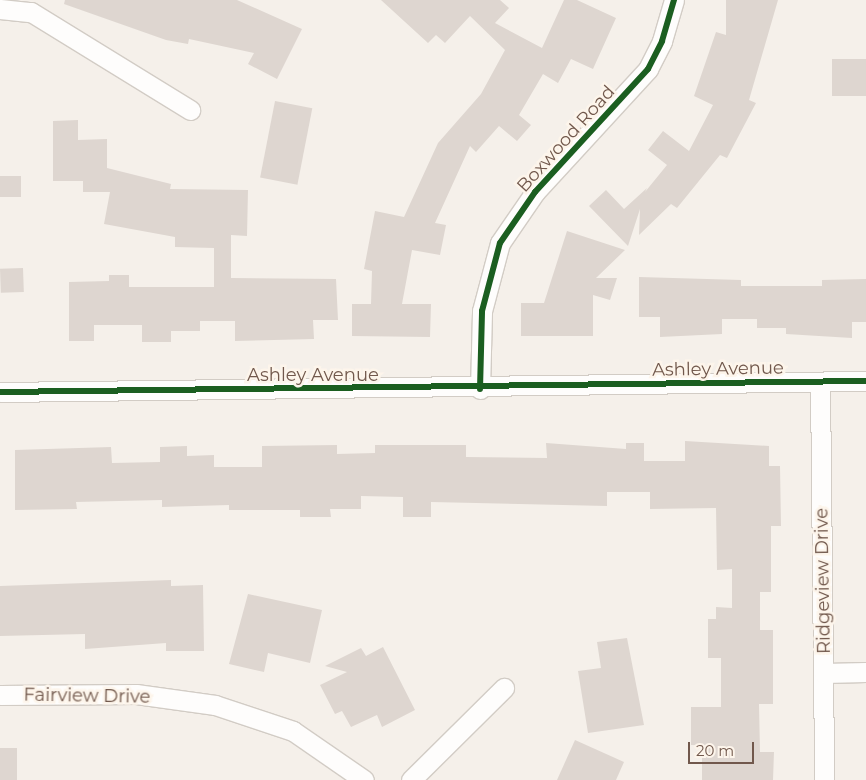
<!DOCTYPE html>
<style>
body{margin:0}
#map{position:relative;width:866px;height:780px;overflow:hidden;background:#f5f0ea;font-family:Montserrat,sans-serif}
div>[style]{position:absolute}
[style*='--x']{left:calc(var(--x)*1px);top:calc(var(--y)*1px);width:calc(var(--w)*1px);rotate:calc(var(--a)*1deg)}
.building>*{inset:0;background:#ded6d0;transform-origin:0 0}
.roads{filter:drop-shadow(1px 0 #d2ccc5) drop-shadow(-1px 0 #d2ccc5) drop-shadow(0 1px #d2ccc5) drop-shadow(0 -1px #d2ccc5)}
.street>*{height:19px;margin:-9.5px;padding:0 9.5px;transform-origin:9.5px;border-radius:9.5px;background:#fefdfc}
.cycleway>*{height:6px;margin:-3px;padding:0 3px;transform-origin:3px;border-radius:3px;background:#1b5e20}
span{translate:-50% -50%;white-space:nowrap;text-align:center;line-height:1.15;-webkit-text-stroke:5px #fdf5eb;paint-order:stroke}
.street-label{font-size:18px;color:#71584c}
.scale{position:absolute;left:688px;top:742px;width:66px;height:22px;box-sizing:border-box;border:2px solid #71584c;border-top:0;padding-left:6px;font-size:15px;line-height:18px;white-space:nowrap;color:#71584c;-webkit-text-stroke:4px #fdf5eb;paint-order:stroke}
</style>
<div id="map">
<div class="building">
<i style="clip-path:polygon(65px 0,237px 0,302px 29px,277px 79px,248px 64px,254px 53px,189px 39px,188px 44px,166px 40px,64px 4px)"></i>
<i style="clip-path:polygon(381px 0,500px 0,509px 8px,495px 23px,542px 48px,564px 0,577px 0,616px 18px,593px 69px,571px 59px,558px 83px,543px 74px,519px 115px,531px 125px,517px 141px,499px 126px,476px 152px,470px 146px,435px 223px,446px 225px,440px 255px,412px 250px,402px 304px,431px 304px,430px 337px,352px 336px,352px 304px,371px 304px,372px 271px,364px 269px,375px 211px,404px 217px,438px 143px,481px 94px,505px 50px,470px 16px,445px 43px,436px 35px,428px 43px)"></i>
<i style="clip-path:polygon(726px 0,778px 0,749px 100px,756px 103px,727px 158px,720px 155px,677px 208px,671px 204px,639px 235px,640px 209px,628px 246px,589px 206px,606px 190px,624px 209px,647px 188px,645px 192px,667px 165px,648px 150px,663px 131px,689px 151px,713px 105px,694px 96px,716px 32px,726px 35px)"></i>
<i style="left:832px;top:59px;width:34px;height:37px"></i>
<i style="left:275px;top:101px;width:38px;height:78px;rotate:11deg"></i>
<i style="clip-path:polygon(78px 120px,78px 140px,107px 139px,107px 168px,171px 184px,170px 189px,248px 190px,247px 236px,231px 235px,231px 278px,336px 279px,338px 320px,313px 320px,314px 339px,235px 341px,235px 321px,200px 321px,200px 331px,171px 331px,171px 342px,142px 342px,142px 325px,94px 325px,94px 341px,69px 341px,69px 282px,109px 281px,109px 275px,129px 275px,129px 287px,214px 287px,214px 248px,175px 247px,175px 237px,104px 224px,110px 192px,83px 192px,83px 181px,53px 181px,53px 121px)"></i>
<i style="left:0;top:176px;width:21px;height:21px"></i>
<i style="clip-path:polygon(567px 231px,625px 250px,596px 278px,617px 278px,610px 300px,593px 295px,593px 336px,521px 336px,521px 303px,544px 303px)"></i>
<i style="left:23px;top:268px;width:24px;height:23px;rotate:88deg"></i>
<i style="clip-path:polygon(639px 277px,741px 280px,741px 286px,822px 286px,822px 280px,866px 279px,866px 322px,852px 322px,852px 338px,786px 334px,786px 328px,757px 328px,757px 319px,722px 319px,722px 334px,660px 337px,660px 317px,639px 317px)"></i>
<i style="clip-path:polygon(685px 441px,769px 446px,769px 466px,780px 466px,781px 526px,771px 526px,771px 592px,760px 592px,760px 630px,773px 630px,773px 704px,759px 704px,760px 752px,774px 752px,773px 780px,702px 780px,702px 745px,691px 745px,691px 707px,721px 707px,721px 658px,708px 658px,708px 619px,716px 619px,716px 607px,732px 608px,732px 569px,717px 570px,716px 508px,650px 509px,650px 492px,607px 492px,607px 506px,431px 502px,431px 517px,403px 517px,403px 497px,361px 496px,361px 509px,330px 509px,331px 517px,300px 517px,300px 510px,229px 510px,229px 505px,162px 507px,162px 500px,76px 502px,77px 509px,15px 510px,15px 450px,111px 447px,112px 463px,160px 462px,160px 447px,187px 446px,187px 456px,214px 455px,214px 467px,262px 467px,262px 446px,337px 445px,337px 454px,375px 453px,375px 445px,466px 445px,466px 457px,547px 458px,546px 443px,626px 449px,626px 443px,644px 443px,644px 461px,685px 461px)"></i>
<i style="clip-path:polygon(171px 580px,171px 586px,203px 585px,204px 651px,166px 651px,166px 643px,85px 649px,85px 634px,0 636px,0 586px)"></i>
<i style="clip-path:polygon(248px 594px,322px 610px,310px 663px,268px 653px,264px 672px,229px 664px)"></i>
<i style="clip-path:polygon(627px 638px,644px 725px,588px 733px,578px 671px,601px 668px,597px 642px)"></i>
<i style="clip-path:polygon(383px 647px,415px 710px,382px 727px,377px 715px,351px 727px,342px 711px,335px 714px,320px 685px,347px 672px,325px 666px,361px 648px,366px 656px)"></i>
<i style="clip-path:polygon(575px 740px,624px 762px,616px 780px,557px 780px)"></i>
<i style="left:0;top:748px;width:17px;height:32px"></i>
</div>
<div class="roads">
<div class="street">
<i style="--x:0;--y:9;--w:31;--a:6"></i>
<i style="--x:31;--y:12;--w:187;--a:31.6"></i>
<i style="--x:820;--y:382;--w:398;--a:89.4"></i>
<i style="--x:480;--y:389;--w:78;--a:-88.5"></i>
<i style="--x:482;--y:311;--w:70;--a:-75.2"></i>
<i style="--x:500;--y:243;--w:62;--a:-55.5"></i>
<i style="--x:535;--y:192;--w:167;--a:-47.4"></i>
<i style="--x:648;--y:69;--w:31;--a:-63"></i>
<i style="--x:662;--y:41;--w:43;--a:-73.7"></i>
<i style="--x:0;--y:392;--w:866;--a:-0.73"></i>
<i style="--x:824;--y:673;--w:42;--a:-1.4"></i>
<i style="--x:0;--y:695;--w:136;--a:-0.4"></i>
<i style="--x:136;--y:694;--w:80;--a:7.9"></i>
<i style="--x:215;--y:705;--w:82;--a:18.4"></i>
<i style="--x:293;--y:731;--w:86;--a:34.6"></i>
<i style="--x:411;--y:780;--w:131;--a:-44.7"></i>
</div>
</div>
<div class="cycleway">
<i style="--x:480;--y:389;--w:78;--a:-88.5"></i>
<i style="--x:482;--y:311;--w:70;--a:-75.2"></i>
<i style="--x:500;--y:243;--w:62;--a:-55.5"></i>
<i style="--x:535;--y:192;--w:167;--a:-47.4"></i>
<i style="--x:648;--y:69;--w:31;--a:-63"></i>
<i style="--x:662;--y:41;--w:43;--a:-73.7"></i>
<i style="--x:0;--y:392;--w:866;--a:-0.73"></i>
</div>
<div class="street-label">
<span style="left:566px;top:139px;rotate:-48deg">Boxwood Road</span>
<span style="left:718px;top:369px;rotate:-1deg">Ashley Avenue</span>
<span style="left:313px;top:375px">Ashley Avenue</span>
<span style="left:823px;top:581px;rotate:-91deg">Ridgeview Drive</span>
<span style="left:87px;top:696px;rotate:1deg">Fairview Drive</span>
</div>
<div class="scale">20 m</div>
</div>
